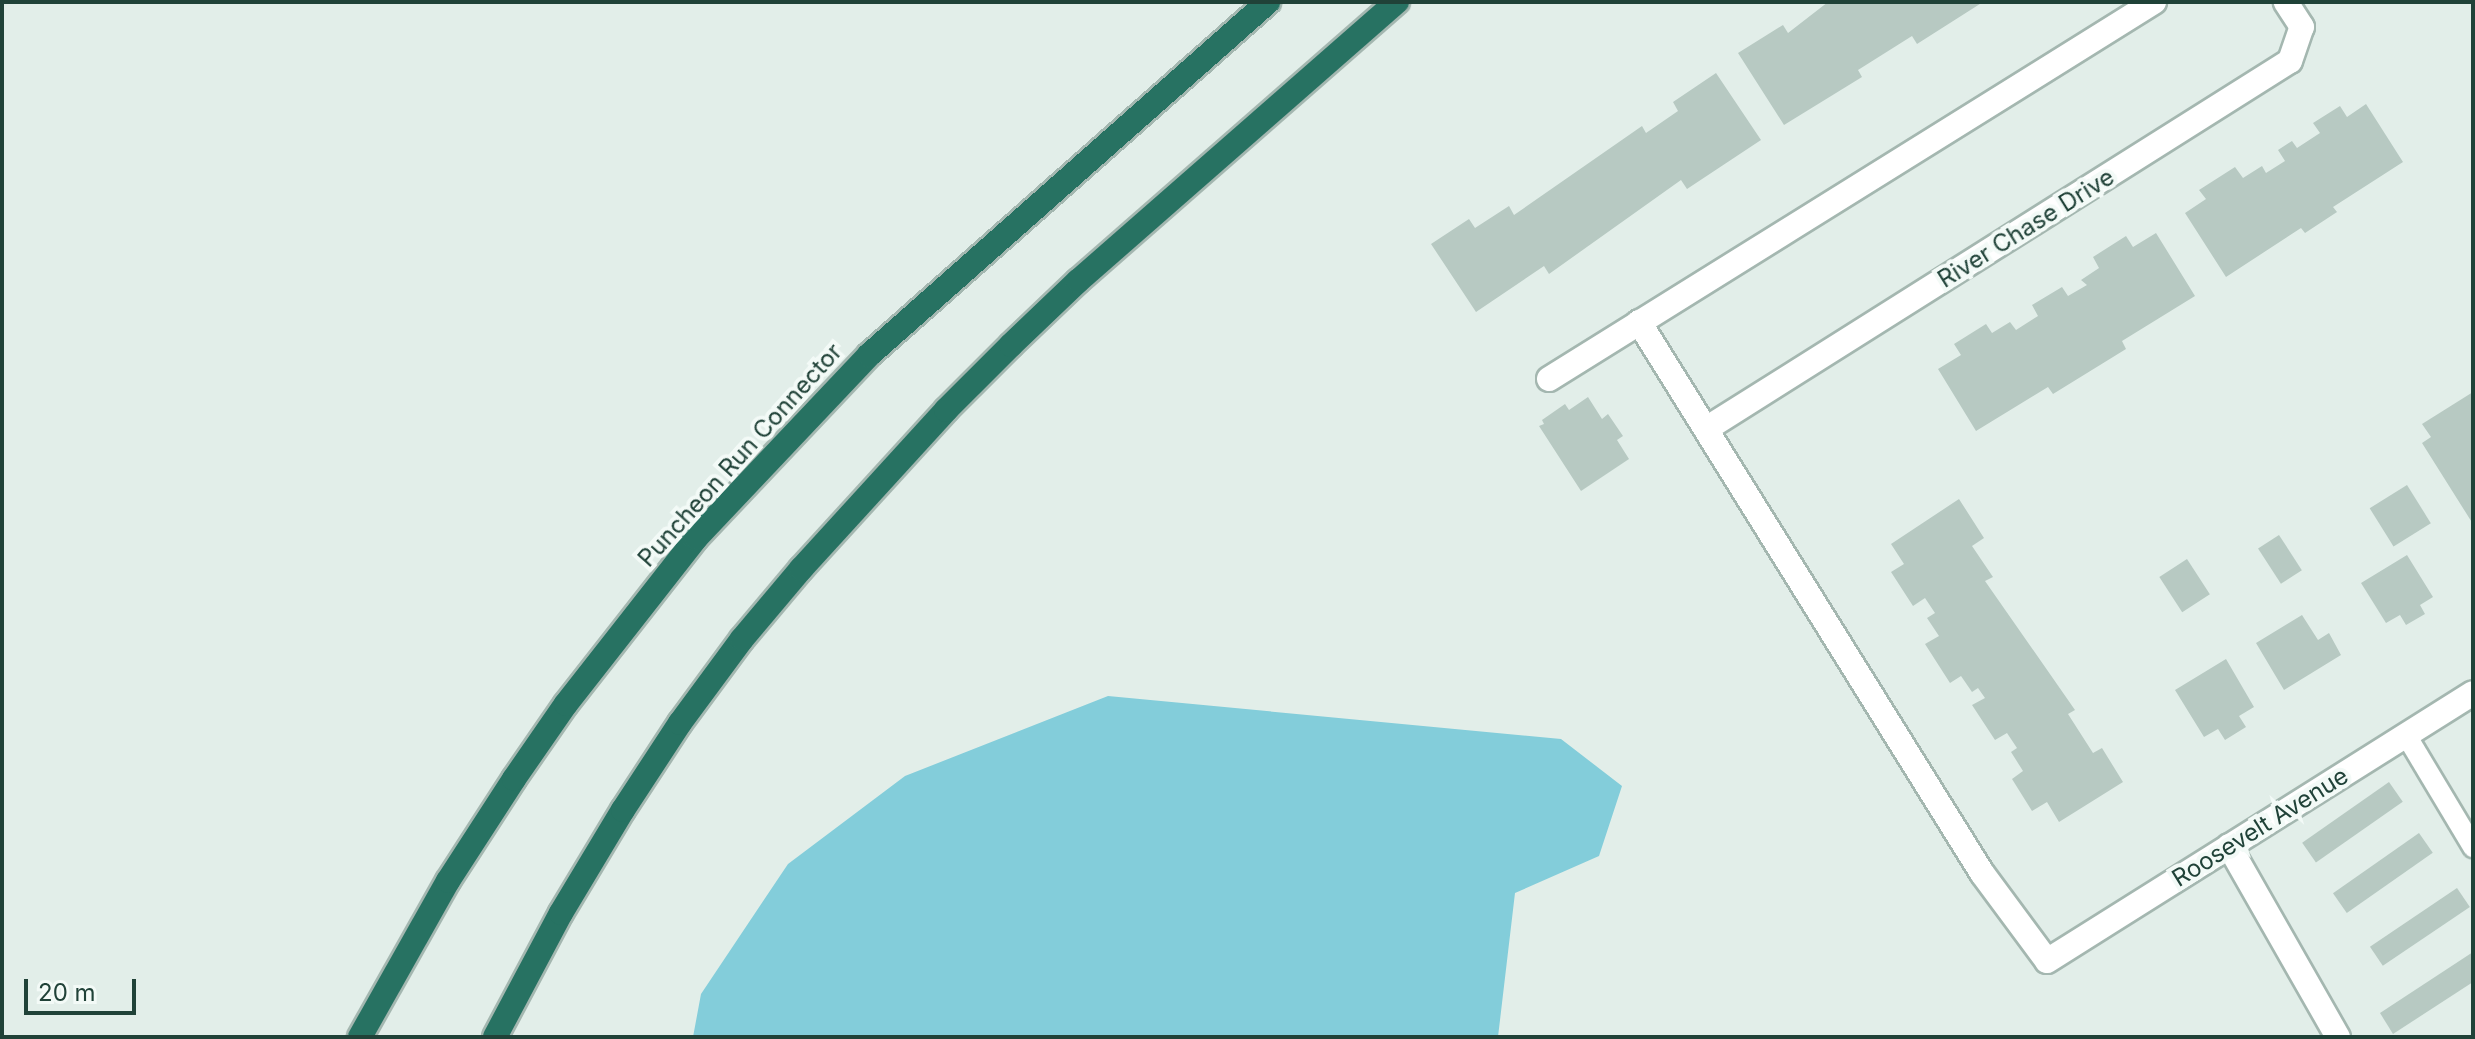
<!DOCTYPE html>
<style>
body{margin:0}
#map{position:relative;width:2475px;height:1039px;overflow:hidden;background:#e2eee9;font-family:Inter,sans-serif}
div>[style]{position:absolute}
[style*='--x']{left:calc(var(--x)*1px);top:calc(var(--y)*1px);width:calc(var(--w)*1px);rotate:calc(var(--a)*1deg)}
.water>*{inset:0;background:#83cdda}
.building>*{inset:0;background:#b7c9c2;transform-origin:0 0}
.roads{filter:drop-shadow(2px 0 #a4b7b0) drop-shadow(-2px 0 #a4b7b0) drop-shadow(0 2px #a4b7b0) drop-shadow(0 -2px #a4b7b0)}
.service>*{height:20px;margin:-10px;padding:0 10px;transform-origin:10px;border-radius:10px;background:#fff}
.minor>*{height:24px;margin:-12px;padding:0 12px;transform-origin:12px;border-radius:12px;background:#fff}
.motorway>*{height:24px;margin:-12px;padding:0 12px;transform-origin:12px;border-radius:12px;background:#277262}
span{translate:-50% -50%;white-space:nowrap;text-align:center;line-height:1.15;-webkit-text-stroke:8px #f3faf7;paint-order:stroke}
.street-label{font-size:24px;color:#204238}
.frame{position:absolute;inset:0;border:4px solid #204238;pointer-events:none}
.scale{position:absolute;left:24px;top:979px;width:112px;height:36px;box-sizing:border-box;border:4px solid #204238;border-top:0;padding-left:10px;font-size:24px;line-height:28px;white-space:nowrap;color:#204238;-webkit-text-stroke:6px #f3faf7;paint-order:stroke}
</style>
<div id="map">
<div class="water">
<i style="clip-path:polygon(1108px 696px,1561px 739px,1622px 786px,1599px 856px,1515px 893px,1498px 1037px,693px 1037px,701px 994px,788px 864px,905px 776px)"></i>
</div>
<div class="building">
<i style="clip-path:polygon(1828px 2px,1983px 2px,1917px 44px,1912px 36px,1858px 70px,1862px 77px,1784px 125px,1738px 53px,1783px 25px,1788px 33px)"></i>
<i style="clip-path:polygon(1716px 73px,1761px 140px,1687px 189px,1681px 180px,1549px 274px,1544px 266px,1476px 312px,1431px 244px,1469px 219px,1475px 228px,1509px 206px,1514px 215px,1642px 126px,1646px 133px,1678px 111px,1673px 102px)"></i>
<i style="clip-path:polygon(2366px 104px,2403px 162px,2333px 207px,2337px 212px,2305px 233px,2301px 228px,2226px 277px,2185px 213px,2206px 199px,2199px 190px,2235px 167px,2243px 178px,2262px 166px,2266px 173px,2285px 161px,2278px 150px,2292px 141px,2297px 148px,2320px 133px,2313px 123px,2340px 106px,2347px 117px)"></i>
<i style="clip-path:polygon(2156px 233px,2195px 296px,2122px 341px,2126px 349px,2053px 394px,2048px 387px,1976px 431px,1938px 369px,1961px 355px,1954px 344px,1986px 324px,1992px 333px,2010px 322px,2016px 330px,2038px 316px,2032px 305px,2062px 287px,2068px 296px,2087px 285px,2081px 280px,2099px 268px,2093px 257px,2126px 236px,2133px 247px)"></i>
<i style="clip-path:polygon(2473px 392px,2473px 524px,2422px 443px,2431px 437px,2422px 424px)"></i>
<i style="clip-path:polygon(1588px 397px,1602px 419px,1608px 414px,1623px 436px,1617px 440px,1629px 459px,1581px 491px,1539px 426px,1544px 424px,1542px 420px,1565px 404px,1569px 410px)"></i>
<i style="left:2407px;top:485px;width:45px;height:44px;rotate:58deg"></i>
<i style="clip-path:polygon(1959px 499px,1984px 538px,1972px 546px,1993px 577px,1985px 581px,2075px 710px,2068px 714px,2093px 753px,2102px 748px,2123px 782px,2059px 822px,2047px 802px,2032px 811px,2012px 779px,2023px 771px,2011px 752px,2017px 748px,2007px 733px,1995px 740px,1972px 705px,1985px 698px,1978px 688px,1972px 692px,1961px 676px,1950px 683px,1925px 644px,1939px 636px,1927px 618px,1935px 613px,1925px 598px,1913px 606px,1891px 572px,1904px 564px,1891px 544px)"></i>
<i style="left:2279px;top:535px;width:42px;height:25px;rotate:57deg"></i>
<i style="clip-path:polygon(2407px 555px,2433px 597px,2420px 605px,2425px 614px,2406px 625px,2400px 615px,2386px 623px,2361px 583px)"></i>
<i style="left:2187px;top:559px;width:42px;height:33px;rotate:57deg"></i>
<i style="clip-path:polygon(2302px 615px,2318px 640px,2329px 633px,2341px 655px,2284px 690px,2256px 643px)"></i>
<i style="clip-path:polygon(2226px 659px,2254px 707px,2239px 716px,2246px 727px,2225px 740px,2218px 729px,2204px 737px,2175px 690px)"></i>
<i style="left:2389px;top:782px;width:24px;height:106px;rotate:55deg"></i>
<i style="left:2419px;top:833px;width:24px;height:105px;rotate:55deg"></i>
<i style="left:2457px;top:888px;width:23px;height:105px;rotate:56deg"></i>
<i style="clip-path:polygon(2473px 952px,2473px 982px,2393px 1034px,2380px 1013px)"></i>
</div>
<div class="roads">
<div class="service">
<i style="--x:2406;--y:735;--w:131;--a:59.1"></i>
</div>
<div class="minor">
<i style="--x:1639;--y:322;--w:649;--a:58.1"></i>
<i style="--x:1982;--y:873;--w:109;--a:53.5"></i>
<i style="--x:2047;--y:961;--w:503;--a:-32.17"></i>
<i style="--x:1549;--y:379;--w:713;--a:-31.93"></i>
<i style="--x:1706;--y:429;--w:690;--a:-32.22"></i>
<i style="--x:2290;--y:61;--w:36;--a:-71"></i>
<i style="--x:2302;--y:27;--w:30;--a:-123"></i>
<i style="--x:2229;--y:846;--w:220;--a:60.3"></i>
</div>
<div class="motorway">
<i style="--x:360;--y:1037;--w:179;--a:-60.6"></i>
<i style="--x:448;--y:881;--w:121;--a:-57.1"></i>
<i style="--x:514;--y:779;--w:91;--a:-55.3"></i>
<i style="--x:566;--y:704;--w:211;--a:-51.9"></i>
<i style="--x:696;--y:538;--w:252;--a:-46.6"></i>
<i style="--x:869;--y:355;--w:533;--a:-41.5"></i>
<i style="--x:495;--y:1037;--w:140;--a:-62"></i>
<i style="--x:561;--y:913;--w:120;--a:-59"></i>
<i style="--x:623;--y:810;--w:104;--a:-56.8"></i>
<i style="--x:680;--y:723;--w:104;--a:-53.6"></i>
<i style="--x:742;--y:639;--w:92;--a:-49.9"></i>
<i style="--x:801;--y:569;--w:215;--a:-47.6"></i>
<i style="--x:946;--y:410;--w:92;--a:-45"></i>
<i style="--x:1011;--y:345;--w:93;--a:-43.7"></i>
<i style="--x:1078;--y:281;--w:424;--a:-41.2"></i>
</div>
</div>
<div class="street-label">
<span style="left:2026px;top:228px;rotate:-32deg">River Chase Drive</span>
<span style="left:740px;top:455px;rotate:-48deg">Puncheon Run Connector</span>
<span style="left:2260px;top:827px;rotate:-32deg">Roosevelt Avenue</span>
</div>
<div class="frame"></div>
<div class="scale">20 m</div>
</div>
